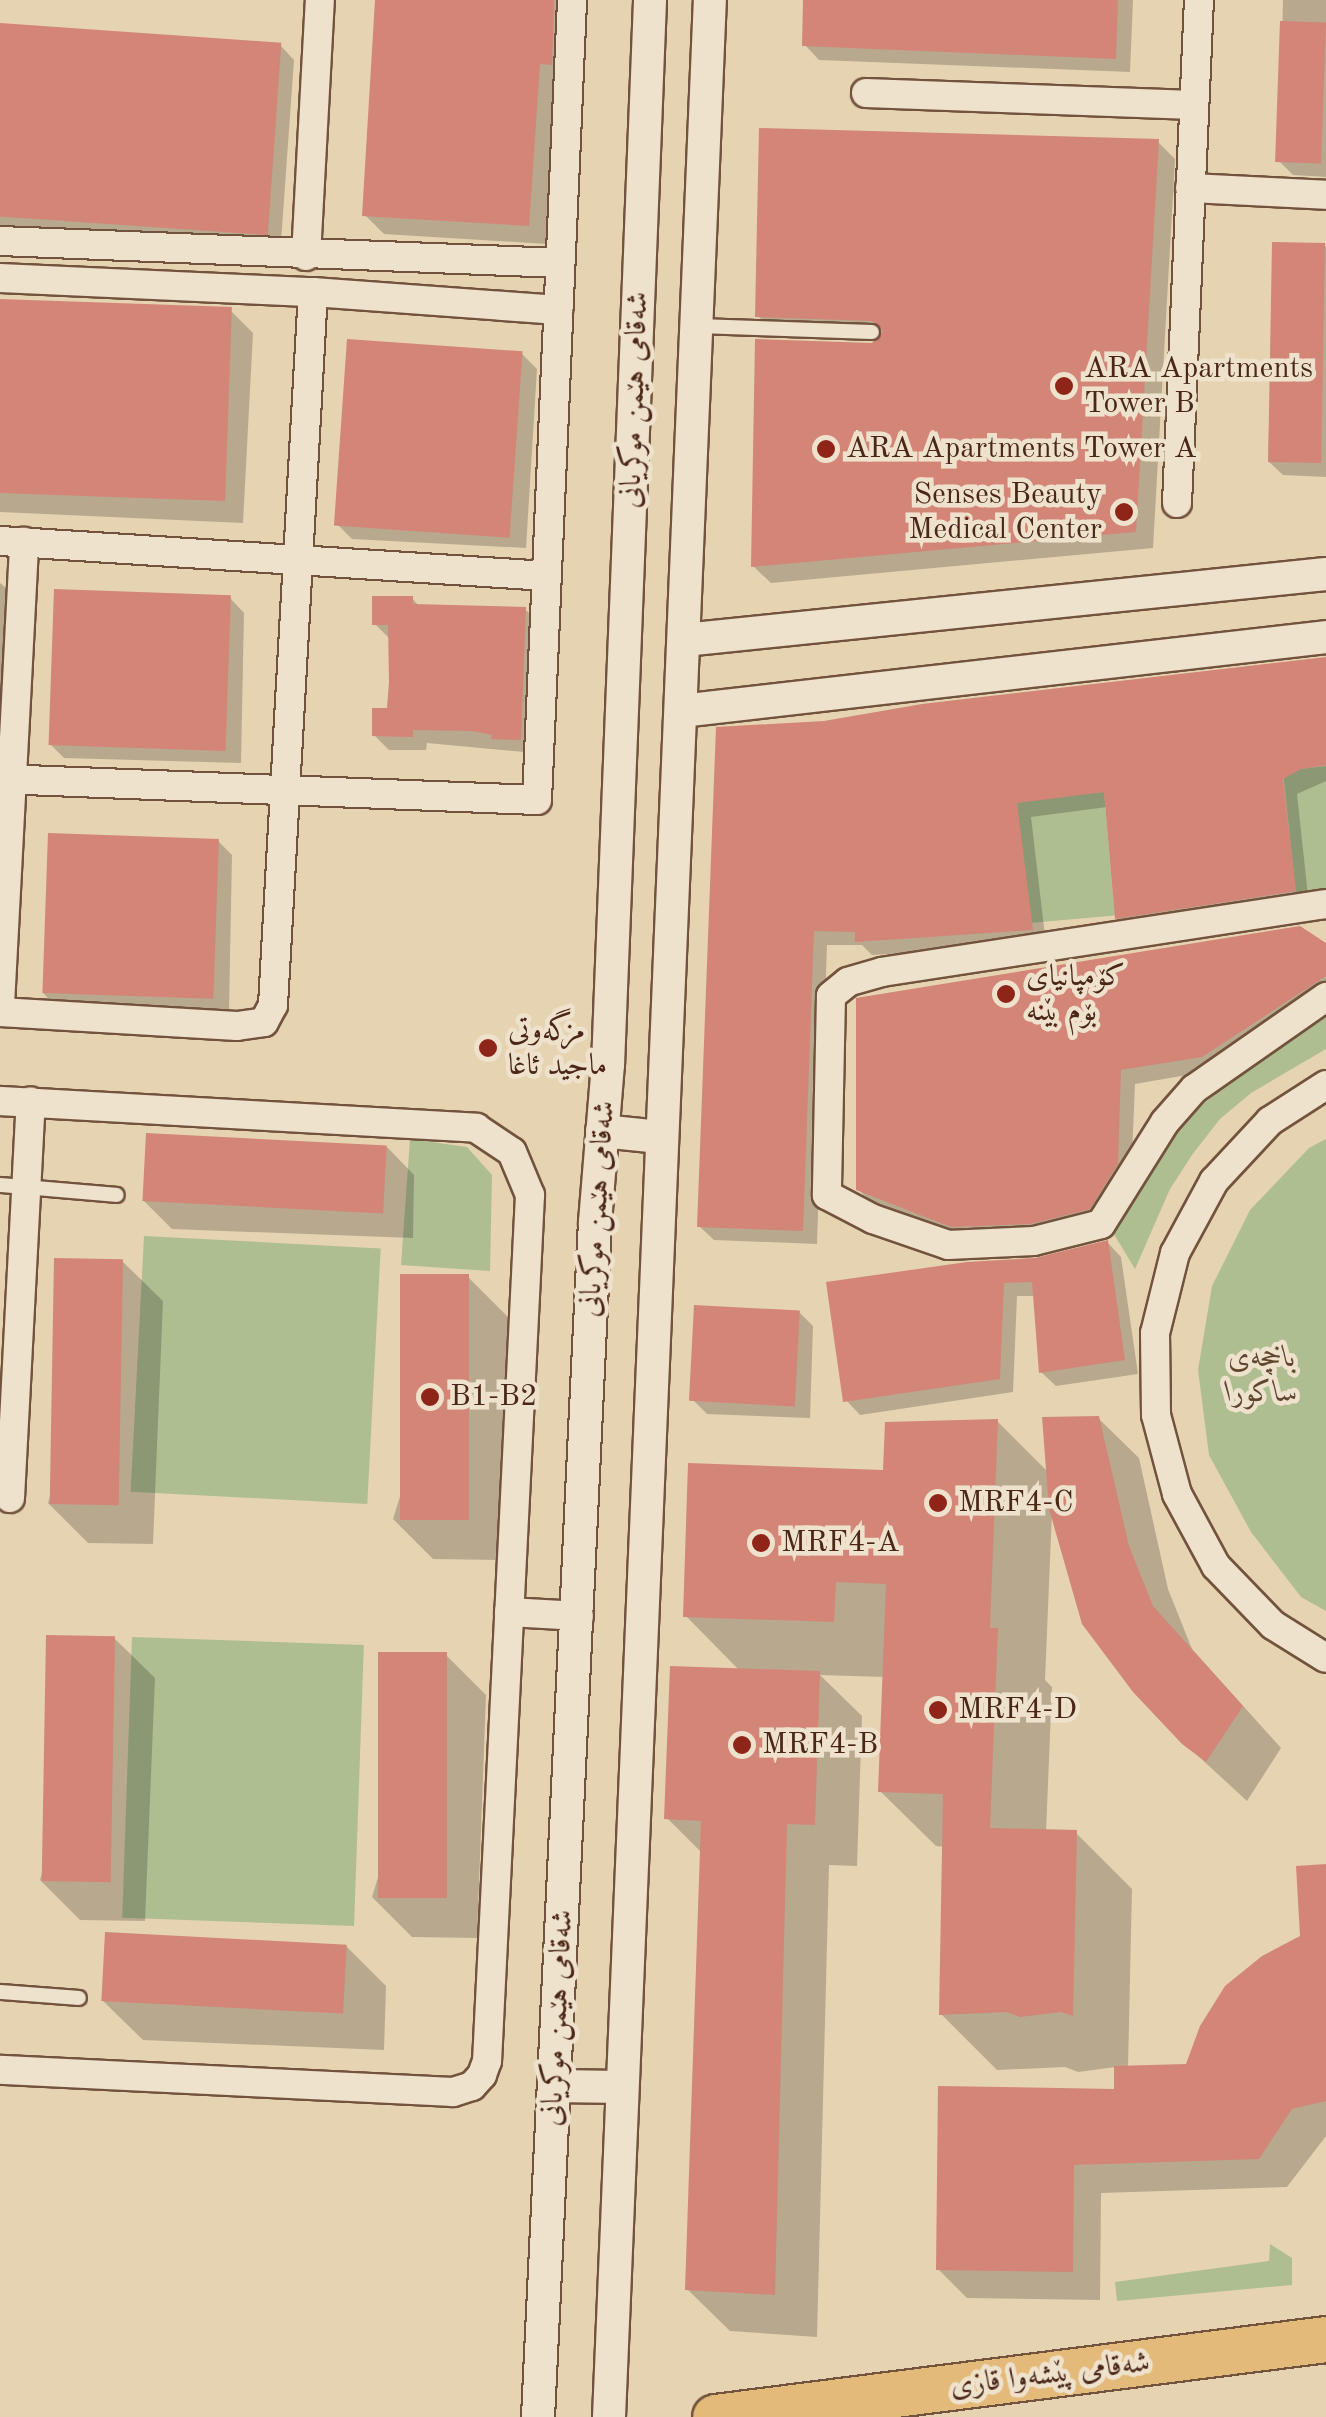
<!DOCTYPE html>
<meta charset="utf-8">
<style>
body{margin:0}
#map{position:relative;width:1326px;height:2417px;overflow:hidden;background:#e6d3b2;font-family:"Old Standard TT",Amiri,serif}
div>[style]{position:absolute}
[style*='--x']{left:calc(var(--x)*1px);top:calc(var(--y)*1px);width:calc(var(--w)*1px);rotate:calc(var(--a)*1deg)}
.green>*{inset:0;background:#afbe91;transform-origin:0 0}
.shadow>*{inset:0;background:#0003}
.building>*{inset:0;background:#d38578;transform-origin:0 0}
.roads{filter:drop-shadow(2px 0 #72533d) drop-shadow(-2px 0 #72533d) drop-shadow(0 2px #72533d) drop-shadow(0 -2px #72533d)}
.service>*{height:14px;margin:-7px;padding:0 7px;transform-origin:7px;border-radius:7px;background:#efe2cd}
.minor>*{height:28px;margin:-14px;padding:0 14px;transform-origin:14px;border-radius:14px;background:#efe2cd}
.tertiary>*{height:32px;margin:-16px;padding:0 16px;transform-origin:16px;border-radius:16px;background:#efe2cd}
.trunk>*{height:45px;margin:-22.5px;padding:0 22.5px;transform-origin:22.5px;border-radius:22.5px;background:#e3ba79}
.dots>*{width:28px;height:28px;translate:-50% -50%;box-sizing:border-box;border:5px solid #efe2cd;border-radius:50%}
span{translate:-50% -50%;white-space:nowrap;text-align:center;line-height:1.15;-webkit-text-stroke:9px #efe2cd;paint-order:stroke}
.poi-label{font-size:30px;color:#4b2816}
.left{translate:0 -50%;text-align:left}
.right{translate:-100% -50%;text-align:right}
.street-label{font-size:30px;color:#4b2816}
.park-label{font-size:30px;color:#5f462f;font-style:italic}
</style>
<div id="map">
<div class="green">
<i style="clip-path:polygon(1326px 766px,1326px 892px,1296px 895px,1283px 771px)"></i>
<i style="left:1104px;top:792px;width:124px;height:88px;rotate:85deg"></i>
<i style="clip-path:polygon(1326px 1017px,1326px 1049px,1251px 1093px,1220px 1119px,1192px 1155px,1170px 1189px,1135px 1269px,1112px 1231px,1176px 1129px,1237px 1074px)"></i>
<i style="clip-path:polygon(410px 1139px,467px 1147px,492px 1175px,490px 1271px,401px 1265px)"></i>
<i style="clip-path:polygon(1326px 1139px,1326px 1611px,1301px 1597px,1251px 1532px,1209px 1455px,1198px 1370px,1212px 1286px,1250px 1210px,1309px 1148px)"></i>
<i style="left:144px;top:1236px;width:237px;height:256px;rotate:3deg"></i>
<i style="left:132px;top:1637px;width:232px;height:281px;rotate:2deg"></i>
<i style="clip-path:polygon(1270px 2244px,1292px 2258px,1292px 2285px,1117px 2301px,1115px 2282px,1269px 2261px)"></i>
</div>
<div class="shadow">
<i style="clip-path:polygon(378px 0,574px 0,558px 82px,547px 244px,384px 234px,365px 215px)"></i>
<i style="clip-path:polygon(806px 0,1133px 0,1130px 72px,819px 60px,805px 45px)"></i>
<i style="clip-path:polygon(1283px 0,1326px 0,1326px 177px,1293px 175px,1279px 161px)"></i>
<i style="clip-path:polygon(0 25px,280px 45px,294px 60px,281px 242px,0 231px)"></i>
<i style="clip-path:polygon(1158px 142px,1175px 159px,1153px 548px,771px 583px,753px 566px,880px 338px,776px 334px,758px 316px)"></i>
<i style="clip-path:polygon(1274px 244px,1326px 246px,1326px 477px,1283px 475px,1268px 461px)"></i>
<i style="clip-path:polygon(0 301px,231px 311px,253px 333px,243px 523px,0 512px)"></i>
<i style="clip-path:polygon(522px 354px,537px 369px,526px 548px,352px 539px,338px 525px)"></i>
<i style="clip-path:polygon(0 583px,16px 597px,11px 727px,0 725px)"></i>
<i style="clip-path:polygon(230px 598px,244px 613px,241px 763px,64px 758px,50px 744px)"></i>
<i style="clip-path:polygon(412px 598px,420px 607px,525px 609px,539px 623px,535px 753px,427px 743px,426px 750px,389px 750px,374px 735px,390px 711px,389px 638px,375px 624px)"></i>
<i style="clip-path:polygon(1326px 660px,1326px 781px,1297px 794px,1309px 905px,1132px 932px,1117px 918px,1107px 807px,1031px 817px,1046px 944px,872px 955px,862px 945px,827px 945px,817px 1244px,714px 1240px,699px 1226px,825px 724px)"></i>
<i style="clip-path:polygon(218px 841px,232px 855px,229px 1011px,56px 1006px,42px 992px)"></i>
<i style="clip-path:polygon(1326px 945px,1326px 997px,1216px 1070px,1135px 1084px,1131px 1179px,1104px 1222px,967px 1241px,873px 1204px,858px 1189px)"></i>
<i style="clip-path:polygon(386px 1146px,414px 1175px,413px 1238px,172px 1229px,143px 1200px)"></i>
<i style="clip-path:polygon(1107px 1242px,1121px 1257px,1138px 1374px,1056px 1386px,1041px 1372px,1035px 1296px,1017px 1296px,1013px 1392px,860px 1415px,846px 1400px,828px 1285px,1036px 1261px)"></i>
<i style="clip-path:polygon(122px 1261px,163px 1301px,153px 1544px,88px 1543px,48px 1503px)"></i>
<i style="clip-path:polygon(468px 1277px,508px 1317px,499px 1560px,433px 1559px,393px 1519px)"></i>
<i style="clip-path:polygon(799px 1312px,813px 1326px,810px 1418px,707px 1414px,693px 1400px)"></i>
<i style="clip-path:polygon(1098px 1418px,1139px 1458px,1168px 1589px,1192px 1649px,1281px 1748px,1247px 1801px,1183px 1742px,1052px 1512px,1045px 1680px,1052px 1687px,1046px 1832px,1076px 1833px,1132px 1889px,1128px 2068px,1188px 2066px,1303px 1937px,1326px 1866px,1326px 2136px,1287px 2187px,1101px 2193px,1100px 2300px,967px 2298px,938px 2269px,1116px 2092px,1116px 2067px,1078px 2072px,1065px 2067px,997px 2070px,941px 2014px,945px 1847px,936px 1846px,880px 1791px,885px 1677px,820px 1675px,862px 1716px,857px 1866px,829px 1865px,817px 2337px,730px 2331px,687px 2289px,703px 1854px,667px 1818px,740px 1671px,686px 1616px,885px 1472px,997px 1421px,1049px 1473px)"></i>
<i style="clip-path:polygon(114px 1638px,155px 1678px,145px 1921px,80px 1920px,40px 1880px)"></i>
<i style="clip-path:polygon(446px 1655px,486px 1695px,477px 1938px,412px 1937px,372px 1897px)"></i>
<i style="clip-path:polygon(346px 1946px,386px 1986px,384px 2050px,143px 2040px,102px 2000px)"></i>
</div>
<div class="building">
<i style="clip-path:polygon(375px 0,554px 0,552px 65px,540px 64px,529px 226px,362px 216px)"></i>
<i style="clip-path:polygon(803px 0,1118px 0,1116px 59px,802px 46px)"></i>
<i style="left:1280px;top:21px;width:46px;height:141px;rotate:2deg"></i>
<i style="left:0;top:23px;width:282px;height:193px;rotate:4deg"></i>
<i style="clip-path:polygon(759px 128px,1159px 139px,1136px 532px,751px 567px,755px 339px,872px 343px,883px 331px,872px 321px,755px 317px)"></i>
<i style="left:1272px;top:242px;width:53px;height:220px;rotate:1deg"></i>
<i style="left:0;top:299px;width:232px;height:194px;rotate:2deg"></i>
<i style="left:347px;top:339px;width:176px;height:187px;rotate:4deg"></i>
<i style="left:54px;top:589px;width:177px;height:156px;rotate:2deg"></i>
<i style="clip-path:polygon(372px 596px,413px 596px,413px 604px,526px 607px,521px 740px,491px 739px,492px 735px,472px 731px,413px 730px,413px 737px,372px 736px,372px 708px,387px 708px,389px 682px,388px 625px,372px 625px)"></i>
<i style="clip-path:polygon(1326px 657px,1326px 765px,1301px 769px,1283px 779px,1296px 891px,1115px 919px,1104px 792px,1017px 803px,1033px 930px,855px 942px,855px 932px,814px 931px,803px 1231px,697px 1227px,716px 727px,824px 721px,922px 704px)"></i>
<i style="left:48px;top:833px;width:171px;height:160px;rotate:2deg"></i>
<i style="clip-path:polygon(1300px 926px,1326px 943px,1326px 976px,1202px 1057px,1121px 1070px,1118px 1164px,1090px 1209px,1031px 1224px,951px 1227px,856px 1190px,856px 998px)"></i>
<i style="left:146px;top:1133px;width:241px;height:68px;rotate:3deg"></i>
<i style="clip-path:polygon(1108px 1240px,1125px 1360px,1039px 1373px,1032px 1282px,1004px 1283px,1000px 1379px,843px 1402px,826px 1282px,967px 1262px,1035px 1258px)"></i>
<i style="left:54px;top:1258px;width:69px;height:246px;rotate:1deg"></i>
<i style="left:400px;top:1274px;width:69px;height:246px"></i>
<i style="left:694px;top:1305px;width:106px;height:96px;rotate:3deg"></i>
<i style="clip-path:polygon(1099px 1416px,1129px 1546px,1153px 1606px,1243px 1706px,1206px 1762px,1182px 1744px,1133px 1692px,1082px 1624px,1049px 1509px,1042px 1417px)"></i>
<i style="clip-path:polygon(998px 1419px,990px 1628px,998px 1628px,990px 1828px,1077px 1830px,1073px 2016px,1061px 2012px,1020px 2017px,1008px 2012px,939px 2015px,943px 1794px,878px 1792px,886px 1584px,836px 1582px,834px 1622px,683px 1617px,688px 1463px,883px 1470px,885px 1422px)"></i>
<i style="left:46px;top:1635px;width:69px;height:246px;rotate:1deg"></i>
<i style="left:378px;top:1652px;width:69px;height:246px"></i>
<i style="clip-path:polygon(670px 1666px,820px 1671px,815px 1825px,787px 1824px,775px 2295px,685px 2290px,701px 1821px,664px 1819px)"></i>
<i style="clip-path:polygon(1326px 1864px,1326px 2101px,1292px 2109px,1259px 2159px,1074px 2165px,1073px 2272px,936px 2270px,938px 2086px,1114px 2089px,1114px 2066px,1186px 2064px,1200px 2026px,1225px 1986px,1262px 1956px,1300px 1936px,1296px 1866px)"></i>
<i style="left:105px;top:1932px;width:242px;height:69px;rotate:3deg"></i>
</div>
<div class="roads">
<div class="service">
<i style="--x:698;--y:326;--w:174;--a:2"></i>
<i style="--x:0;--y:1185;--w:117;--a:4.9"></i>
<i style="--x:0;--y:1992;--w:79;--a:4.3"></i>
</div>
<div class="minor">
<i style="--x:866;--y:93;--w:327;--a:2.1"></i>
<i style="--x:1190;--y:188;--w:136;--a:2.9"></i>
<i style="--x:0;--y:241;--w:560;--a:2.25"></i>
<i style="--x:306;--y:256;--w:256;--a:-86.9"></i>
<i style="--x:0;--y:278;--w:313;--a:2.6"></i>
<i style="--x:313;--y:292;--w:246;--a:4.2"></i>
<i style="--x:1177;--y:503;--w:503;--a:-87.5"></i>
<i style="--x:0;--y:541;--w:548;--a:3.66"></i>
<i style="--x:0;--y:779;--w:537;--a:2.24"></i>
<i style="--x:537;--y:800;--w:801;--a:-87.49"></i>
<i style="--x:1326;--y:904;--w:449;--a:171.3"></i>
<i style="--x:882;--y:972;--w:35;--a:164"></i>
<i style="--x:848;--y:982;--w:22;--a:141"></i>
<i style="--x:831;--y:996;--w:199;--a:91.2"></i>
<i style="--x:827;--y:1195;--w:52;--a:27.6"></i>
<i style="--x:873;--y:1219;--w:79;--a:19.1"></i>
<i style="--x:948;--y:1245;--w:86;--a:-2.7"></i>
<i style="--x:1034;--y:1241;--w:69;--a:-14.2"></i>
<i style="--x:1101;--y:1224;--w:120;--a:-57.9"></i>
<i style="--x:1165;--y:1122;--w:44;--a:-48.7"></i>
<i style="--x:1194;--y:1089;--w:161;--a:-34.9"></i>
<i style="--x:0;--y:1005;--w:464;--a:-87"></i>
<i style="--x:0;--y:1012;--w:237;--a:3.4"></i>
<i style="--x:237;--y:1026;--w:27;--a:-8"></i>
<i style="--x:264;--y:1022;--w:19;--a:-62"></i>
<i style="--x:273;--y:1005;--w:714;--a:-86.79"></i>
<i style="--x:1326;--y:1085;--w:67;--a:147.3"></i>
<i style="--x:1270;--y:1121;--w:82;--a:133"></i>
<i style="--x:1214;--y:1181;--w:82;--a:118.4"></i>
<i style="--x:1175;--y:1253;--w:82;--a:104"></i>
<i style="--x:1155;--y:1333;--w:82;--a:89.3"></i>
<i style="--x:1156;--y:1415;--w:82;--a:75.1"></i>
<i style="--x:1177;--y:1494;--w:82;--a:61.6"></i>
<i style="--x:1216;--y:1566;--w:82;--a:46"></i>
<i style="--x:1273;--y:1625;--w:62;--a:31.9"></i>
<i style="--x:0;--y:1101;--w:477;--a:3.2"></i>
<i style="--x:476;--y:1128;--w:43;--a:33.7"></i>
<i style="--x:512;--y:1152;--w:47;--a:67.3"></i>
<i style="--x:530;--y:1195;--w:867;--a:92.84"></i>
<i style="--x:487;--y:2061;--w:15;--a:110"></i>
<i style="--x:482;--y:2075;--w:15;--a:132"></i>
<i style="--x:472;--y:2086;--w:20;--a:162"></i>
<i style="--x:453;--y:2092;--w:454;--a:-177.2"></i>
<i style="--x:10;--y:1498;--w:397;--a:-87"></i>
<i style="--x:509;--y:1612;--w:70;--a:3.3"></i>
</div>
<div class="tertiary">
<i style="--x:684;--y:640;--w:645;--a:-5.87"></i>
<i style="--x:681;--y:711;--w:649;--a:-6.54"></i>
<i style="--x:602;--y:1131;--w:58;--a:5.9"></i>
<i style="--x:555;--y:2086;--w:67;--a:0.9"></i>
<i style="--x:538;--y:2417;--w:1196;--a:-87.27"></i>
<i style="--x:595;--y:1222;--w:158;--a:-85.3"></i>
<i style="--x:608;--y:1065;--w:1066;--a:-87.74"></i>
<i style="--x:609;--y:2417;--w:2419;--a:-87.61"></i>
</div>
<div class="trunk">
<i style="--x:715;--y:2417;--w:616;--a:-7.28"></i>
</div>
</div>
<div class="dots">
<i style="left:1064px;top:386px;background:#8f2418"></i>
<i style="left:826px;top:449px;background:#8f2418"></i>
<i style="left:1124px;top:512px;background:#8f2418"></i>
<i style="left:1006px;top:994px;background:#8f2418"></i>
<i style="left:488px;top:1048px;background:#8f2418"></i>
<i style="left:430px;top:1397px;background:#8f2418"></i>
<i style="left:938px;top:1503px;background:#8f2418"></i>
<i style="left:761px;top:1543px;background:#8f2418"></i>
<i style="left:938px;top:1710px;background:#8f2418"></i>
<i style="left:742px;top:1745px;background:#8f2418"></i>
</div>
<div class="poi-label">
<span class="left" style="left:1084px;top:386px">ARA Apartments<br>Tower B</span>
<span class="left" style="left:846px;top:449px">ARA Apartments Tower A</span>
<span class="right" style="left:1102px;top:512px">Senses Beauty<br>Medical Center</span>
<span class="left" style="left:1026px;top:994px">کۆمپانیای<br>بۆم بێنە</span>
<span class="left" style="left:508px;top:1048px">مزگەوتی<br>ماجید ئاغا</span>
<span class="left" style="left:450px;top:1397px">B1-B2</span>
<span class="left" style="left:958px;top:1503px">MRF4-C</span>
<span class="left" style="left:781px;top:1543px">MRF4-A</span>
<span class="left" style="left:958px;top:1710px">MRF4-D</span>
<span class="left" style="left:762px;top:1745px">MRF4-B</span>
</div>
<div class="street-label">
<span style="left:635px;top:400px;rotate:-88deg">شەقامی هێمن موکریانی</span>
<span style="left:598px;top:1209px;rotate:-86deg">شەقامی هێمن موکریانی</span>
<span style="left:558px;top:2018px;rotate:-87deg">شەقامی هێمن موکریانی</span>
<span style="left:1050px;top:2375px;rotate:-7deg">شەقامی پێشەوا قازی</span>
</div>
<div class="park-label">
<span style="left:1262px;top:1375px">باخچەی<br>ساکورا</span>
</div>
</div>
